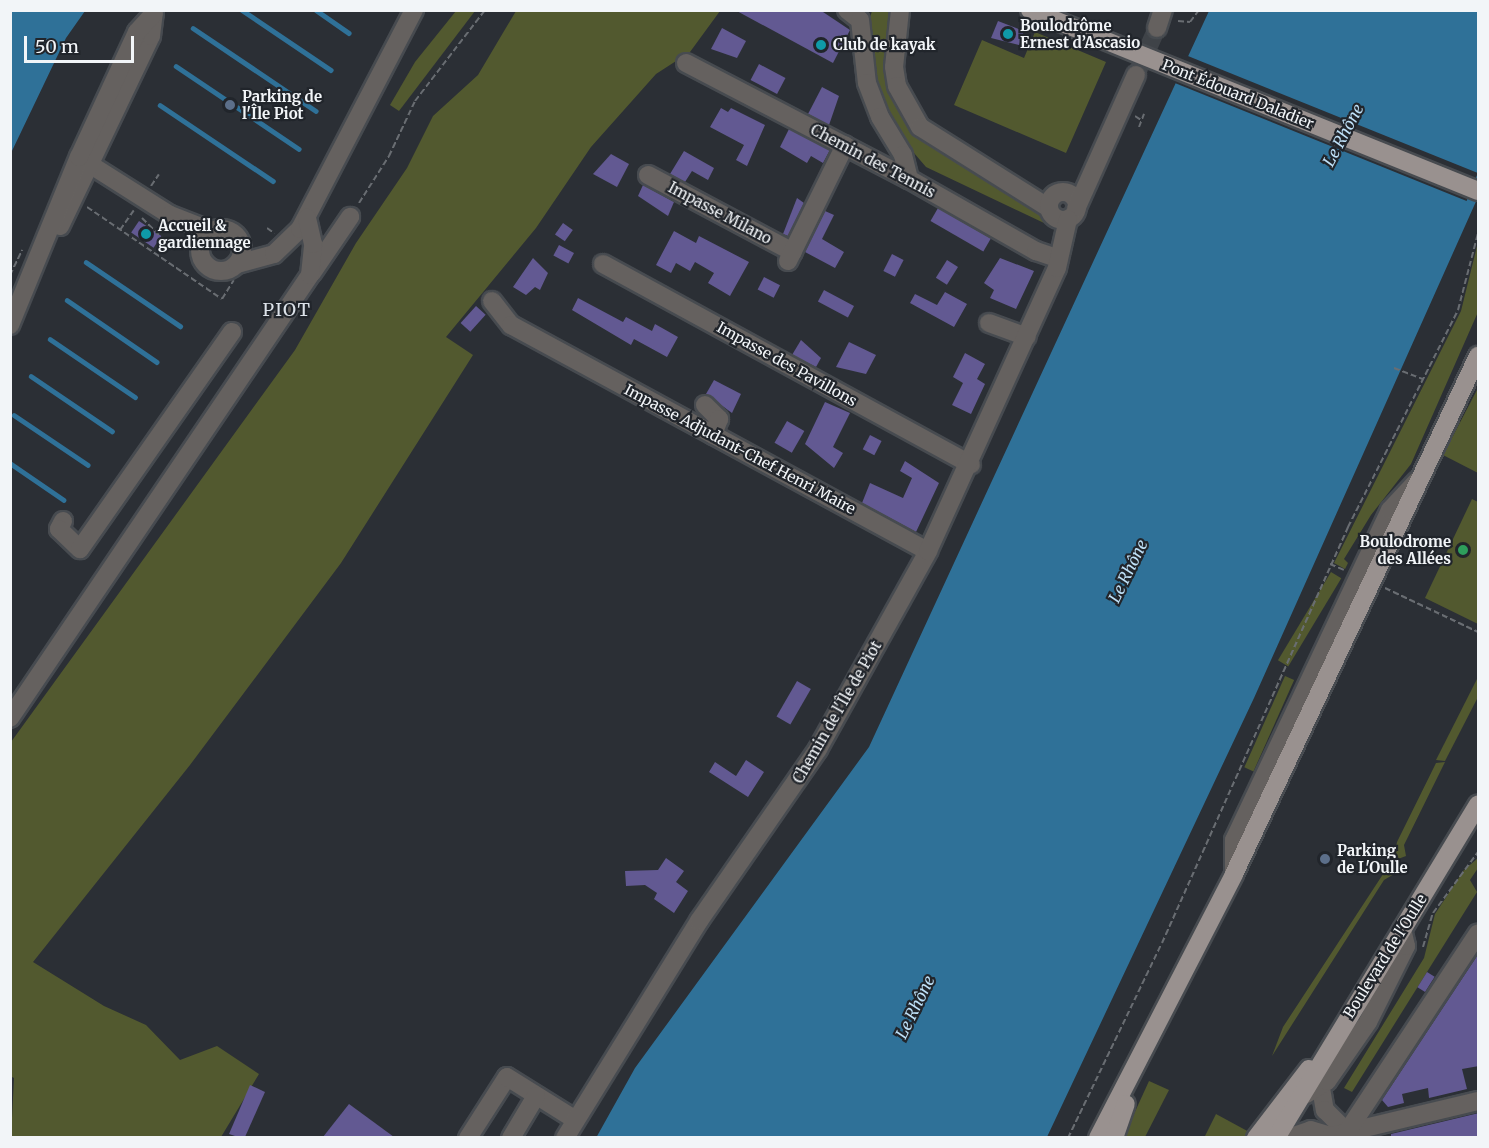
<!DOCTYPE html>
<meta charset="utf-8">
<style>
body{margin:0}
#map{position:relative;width:1489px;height:1148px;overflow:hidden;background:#2b2f35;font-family:Merriweather,serif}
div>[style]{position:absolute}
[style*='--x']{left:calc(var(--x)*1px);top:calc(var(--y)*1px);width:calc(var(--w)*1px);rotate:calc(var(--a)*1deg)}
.green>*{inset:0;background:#52592f;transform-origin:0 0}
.water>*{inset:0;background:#2f7198}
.pier>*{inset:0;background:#2b2f35;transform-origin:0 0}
.stream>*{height:4.5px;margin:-2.25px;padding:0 2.25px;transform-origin:2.25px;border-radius:2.25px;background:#2f7198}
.building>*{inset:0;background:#625992;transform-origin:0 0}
.minor-tunnel>*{height:18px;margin-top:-9px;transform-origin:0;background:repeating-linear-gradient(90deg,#3f4348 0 18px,transparent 0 27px)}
.path>*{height:2px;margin-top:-1px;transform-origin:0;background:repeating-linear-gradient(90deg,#696d72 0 6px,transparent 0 9px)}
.roads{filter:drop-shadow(2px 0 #474b50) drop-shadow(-2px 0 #474b50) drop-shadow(0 2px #474b50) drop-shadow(0 -2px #474b50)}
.minor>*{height:18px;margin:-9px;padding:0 9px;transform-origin:9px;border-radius:9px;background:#65615f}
.minor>.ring{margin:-9px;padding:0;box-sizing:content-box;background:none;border:18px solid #65615f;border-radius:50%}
.major>*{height:18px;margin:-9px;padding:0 9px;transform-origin:9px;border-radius:9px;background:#99918f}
.bridges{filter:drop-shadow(2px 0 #474b50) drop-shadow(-2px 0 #474b50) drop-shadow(0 2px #474b50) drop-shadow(0 -2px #474b50)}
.major-bridge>*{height:18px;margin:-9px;padding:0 9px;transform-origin:9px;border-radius:9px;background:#99918f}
.dots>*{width:16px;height:16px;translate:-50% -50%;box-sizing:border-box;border:3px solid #21252b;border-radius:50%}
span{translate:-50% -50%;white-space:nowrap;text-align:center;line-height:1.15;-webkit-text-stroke:4.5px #21252b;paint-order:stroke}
.poi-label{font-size:15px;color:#f2f5f8;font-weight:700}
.left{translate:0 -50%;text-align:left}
.right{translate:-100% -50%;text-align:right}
.street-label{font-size:15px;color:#f2f5f8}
.water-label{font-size:16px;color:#bfe1f8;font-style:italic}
.quarter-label{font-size:18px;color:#dce2e9;letter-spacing:1.5px}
.frame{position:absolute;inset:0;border:12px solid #f2f5f8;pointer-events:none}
.scale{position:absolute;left:24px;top:36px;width:110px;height:27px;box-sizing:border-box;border:3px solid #f2f5f8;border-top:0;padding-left:8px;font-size:18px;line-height:21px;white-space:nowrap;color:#f2f5f8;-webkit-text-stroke:4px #21252b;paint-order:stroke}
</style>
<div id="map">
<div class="green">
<i style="clip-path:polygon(456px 11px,475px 11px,399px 111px,390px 105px,415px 62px)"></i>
<i style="clip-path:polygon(516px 11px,720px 11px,690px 52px,656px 74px,591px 147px,536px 228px,446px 337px,473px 355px,341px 563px,190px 765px,33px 962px,104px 1006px,146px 1025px,180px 1060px,217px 1046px,259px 1074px,221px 1137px,11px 1138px,14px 1078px,10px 1076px,11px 742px,295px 350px,356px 243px,407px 168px,433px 116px,478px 75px)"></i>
<i style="clip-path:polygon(872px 11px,890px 11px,886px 77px,899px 112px,924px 141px,1031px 201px,1044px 223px,926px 167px,890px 125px,879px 105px,868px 24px)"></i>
<i style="clip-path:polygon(1035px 32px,1106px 62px,1066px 153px,954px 105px,982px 40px,1024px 58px)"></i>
<i style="clip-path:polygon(1478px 242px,1478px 312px,1411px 464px,1371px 515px,1344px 559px,1348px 563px,1345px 569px,1334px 563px,1461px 311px)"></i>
<i style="clip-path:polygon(1478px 388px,1478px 473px,1443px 455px)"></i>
<i style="clip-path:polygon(1472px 499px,1478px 502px,1478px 624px,1425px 598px)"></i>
<i style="left:1331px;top:572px;width:12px;height:103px;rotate:31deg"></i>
<i style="left:1285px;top:676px;width:10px;height:100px;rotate:24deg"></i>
<i style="clip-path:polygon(1478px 677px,1478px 697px,1445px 761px,1436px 760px)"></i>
<i style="clip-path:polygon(1445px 762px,1404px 845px,1406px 856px,1398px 859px,1394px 857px,1397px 842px,1436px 763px)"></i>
<i style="clip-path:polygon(1478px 858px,1478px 868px,1470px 880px,1477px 892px,1352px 1092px,1344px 1088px,1424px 958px,1435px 914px,1464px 870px)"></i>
<i style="clip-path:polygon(1389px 865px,1401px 870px,1384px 880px,1272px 1056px,1283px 1027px)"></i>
<i style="clip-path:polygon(1149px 1081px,1169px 1090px,1145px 1137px,1123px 1138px)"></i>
<i style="clip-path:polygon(1216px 1114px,1251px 1133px,1247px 1137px,1204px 1138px)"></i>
</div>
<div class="water">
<i style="clip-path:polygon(11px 10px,85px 11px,66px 38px,11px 153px)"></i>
<i style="clip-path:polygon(1209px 11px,1478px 11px,1478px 197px,1254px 698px,1047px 1137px,596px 1138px,635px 1068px,869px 747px)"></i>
</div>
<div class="pier">
<i style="left:1183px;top:54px;width:318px;height:30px;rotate:22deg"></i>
</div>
<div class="stream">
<i style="--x:242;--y:10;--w:107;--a:34"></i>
<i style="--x:316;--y:10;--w:40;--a:34.9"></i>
<i style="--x:193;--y:28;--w:148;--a:34"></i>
<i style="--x:176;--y:66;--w:148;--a:34"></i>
<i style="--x:160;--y:105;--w:136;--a:33.9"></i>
<i style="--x:86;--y:262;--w:114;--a:34.2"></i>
<i style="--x:67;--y:300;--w:109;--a:34.6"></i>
<i style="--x:50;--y:339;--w:103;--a:34.3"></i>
<i style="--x:31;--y:376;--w:98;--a:34.2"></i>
<i style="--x:14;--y:415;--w:89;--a:34"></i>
<i style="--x:10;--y:463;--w:65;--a:34.4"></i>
</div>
<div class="building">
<i style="clip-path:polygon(735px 10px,820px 10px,850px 30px,833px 63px)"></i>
<i style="clip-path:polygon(998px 21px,1024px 31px,1019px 45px,991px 38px)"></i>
<i style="clip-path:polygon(722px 28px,746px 41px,737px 58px,711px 49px)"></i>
<i style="left:759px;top:64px;width:30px;height:18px;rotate:28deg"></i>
<i style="clip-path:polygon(822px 87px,839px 96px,829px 125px,808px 114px)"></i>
<i style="clip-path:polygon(721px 108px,728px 112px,731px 108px,765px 125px,747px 166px,736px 160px,744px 145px,710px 127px)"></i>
<i style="clip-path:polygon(789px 129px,830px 150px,823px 163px,811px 156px,807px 163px,780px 147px)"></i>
<i style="clip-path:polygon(684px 151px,714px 168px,708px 180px,692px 171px,685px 182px,670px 174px)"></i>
<i style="clip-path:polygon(611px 154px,629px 164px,617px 187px,593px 174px)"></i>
<i style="clip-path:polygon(643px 185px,674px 202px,668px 216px,638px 196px)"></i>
<i style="clip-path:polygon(797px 198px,804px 203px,788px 236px,783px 234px)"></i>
<i style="left:938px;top:208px;width:61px;height:15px;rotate:30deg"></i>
<i style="clip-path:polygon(825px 211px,834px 215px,822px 239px,844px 252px,835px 268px,805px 252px)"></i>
<i style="left:139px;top:221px;width:27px;height:14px;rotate:34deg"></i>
<i style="left:563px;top:223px;width:12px;height:14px;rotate:35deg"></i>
<i style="clip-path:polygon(674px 231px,696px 243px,699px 236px,749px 262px,730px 296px,708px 283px,714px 273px,695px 262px,690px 271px,676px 263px,671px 273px,656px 265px)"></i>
<i style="left:559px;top:245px;width:17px;height:12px;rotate:28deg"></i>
<i style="left:892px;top:254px;width:13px;height:19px;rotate:27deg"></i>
<i style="clip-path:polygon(533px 258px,548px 273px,540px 290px,535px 287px,526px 295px,513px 287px)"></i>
<i style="clip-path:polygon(1000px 258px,1034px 271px,1016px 309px,990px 298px,994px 290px,984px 283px)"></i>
<i style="left:947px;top:260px;width:13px;height:21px;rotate:32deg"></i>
<i style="left:764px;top:277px;width:18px;height:14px;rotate:27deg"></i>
<i style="left:824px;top:290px;width:34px;height:13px;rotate:28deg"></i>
<i style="clip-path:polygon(945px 292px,967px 304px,954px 327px,910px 303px,915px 294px,937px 305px)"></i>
<i style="clip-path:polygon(578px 298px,623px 322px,626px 317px,652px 331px,655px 324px,678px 337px,667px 357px,634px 339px,631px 345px,572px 310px)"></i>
<i style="left:476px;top:306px;width:13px;height:23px;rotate:42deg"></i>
<i style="clip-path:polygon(801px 340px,821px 358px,816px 367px,792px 355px)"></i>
<i style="clip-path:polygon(849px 342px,876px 355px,866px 374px,836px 367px)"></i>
<i style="clip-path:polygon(965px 353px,985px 364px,977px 379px,985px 384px,971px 414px,952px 405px,963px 383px,953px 377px)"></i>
<i style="clip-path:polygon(714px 380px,741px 394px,732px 413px,706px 394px)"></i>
<i style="clip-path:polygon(825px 402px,850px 413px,833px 447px,843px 453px,834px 468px,805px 444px)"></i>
<i style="left:787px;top:421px;width:20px;height:25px;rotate:30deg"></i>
<i style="left:870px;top:435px;width:13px;height:16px;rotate:27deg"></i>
<i style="clip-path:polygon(905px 461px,939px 483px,916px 532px,862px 503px,870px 483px,903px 498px,912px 478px,900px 471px)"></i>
<i style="left:797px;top:681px;width:16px;height:41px;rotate:30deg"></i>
<i style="clip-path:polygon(746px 760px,764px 772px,748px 797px,709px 772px,715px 762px,736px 776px)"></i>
<i style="clip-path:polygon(666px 858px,684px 871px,676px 882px,688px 891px,674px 913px,654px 899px,657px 893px,645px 885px,626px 886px,625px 871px,658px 870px)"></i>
<i style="clip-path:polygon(1479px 953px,1479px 1066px,1462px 1069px,1467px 1089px,1429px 1098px,1428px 1088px,1402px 1094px,1404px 1103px,1388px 1107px,1382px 1100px)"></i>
<i style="left:1427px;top:972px;width:9px;height:18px;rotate:32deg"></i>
<i style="clip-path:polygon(250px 1085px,265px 1092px,245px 1137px,238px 1137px,229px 1134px)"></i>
<i style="clip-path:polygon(349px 1104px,394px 1137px,323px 1137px)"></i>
<i style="clip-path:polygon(1479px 1113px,1479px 1137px,1391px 1137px,1391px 1134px)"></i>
</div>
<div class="minor-tunnel">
<i style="--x:1136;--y:75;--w:51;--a:-65.9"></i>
</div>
<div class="path">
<i style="--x:1178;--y:21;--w:12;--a:5"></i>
<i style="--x:1190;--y:22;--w:15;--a:-53"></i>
<i style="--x:1135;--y:116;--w:7;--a:34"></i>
<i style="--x:1139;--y:127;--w:14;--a:-69"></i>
<i style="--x:151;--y:186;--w:14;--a:-56"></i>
<i style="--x:359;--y:203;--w:56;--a:-57.4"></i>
<i style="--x:389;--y:156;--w:61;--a:-64.7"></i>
<i style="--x:415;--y:101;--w:115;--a:-52.4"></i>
<i style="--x:87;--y:207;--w:163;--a:34.3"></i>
<i style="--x:222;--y:299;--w:22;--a:-58"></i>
<i style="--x:142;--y:218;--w:42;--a:45"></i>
<i style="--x:172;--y:248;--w:17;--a:-33"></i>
<i style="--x:267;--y:228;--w:9;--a:36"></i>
<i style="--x:120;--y:230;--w:24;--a:-55"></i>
<i style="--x:10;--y:275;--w:28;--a:-64"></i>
<i style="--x:1394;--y:368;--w:31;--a:21"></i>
<i style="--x:1330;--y:564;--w:15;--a:23"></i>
<i style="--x:1385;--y:588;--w:103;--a:25.3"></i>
<i style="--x:1423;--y:947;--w:35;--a:-74"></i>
<i style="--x:1433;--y:913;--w:76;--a:-53.6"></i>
<i style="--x:1068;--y:1138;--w:216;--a:-64.3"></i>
<i style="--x:1162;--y:943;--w:456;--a:-65.9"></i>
<i style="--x:1348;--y:527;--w:243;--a:-63.1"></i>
<i style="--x:1458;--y:310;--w:80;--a:-75.4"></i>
</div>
<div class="roads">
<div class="minor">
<i style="--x:847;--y:10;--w:16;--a:38"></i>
<i style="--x:860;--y:20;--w:63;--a:83.7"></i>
<i style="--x:867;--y:83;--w:36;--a:69"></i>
<i style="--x:880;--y:117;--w:44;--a:58.8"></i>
<i style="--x:903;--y:155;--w:25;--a:76"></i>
<i style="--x:900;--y:10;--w:57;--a:96"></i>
<i style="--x:894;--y:67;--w:19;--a:81"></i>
<i style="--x:897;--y:86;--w:47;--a:60.7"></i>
<i style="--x:920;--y:127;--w:152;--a:32.1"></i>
<i style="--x:1157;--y:28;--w:19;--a:-72"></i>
<i style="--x:686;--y:63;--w:251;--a:27.5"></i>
<i style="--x:909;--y:179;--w:146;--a:29.6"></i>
<i style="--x:1036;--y:251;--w:24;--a:19"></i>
<i style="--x:83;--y:160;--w:103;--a:32.3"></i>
<i style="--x:170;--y:215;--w:44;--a:21.3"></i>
<i style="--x:648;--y:175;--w:164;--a:28"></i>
<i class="ring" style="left:1049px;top:192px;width:10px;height:10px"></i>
<i style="--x:1076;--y:209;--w:147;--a:-65.9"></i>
<i style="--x:60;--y:226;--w:211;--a:-64.4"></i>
<i style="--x:151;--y:36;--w:23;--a:-83"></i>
<i class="ring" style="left:200px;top:229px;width:24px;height:24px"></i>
<i style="--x:788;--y:261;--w:129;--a:-63.8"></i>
<i style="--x:237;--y:264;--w:38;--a:-15"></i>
<i style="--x:274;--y:254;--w:36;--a:-44"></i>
<i style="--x:300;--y:229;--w:247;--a:-62.5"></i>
<i style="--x:603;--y:264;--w:419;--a:28.6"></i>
<i style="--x:312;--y:273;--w:68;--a:-55.8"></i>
<i style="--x:492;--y:301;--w:31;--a:52"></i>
<i style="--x:511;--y:325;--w:474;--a:28.5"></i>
<i style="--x:989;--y:323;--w:40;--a:20.2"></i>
<i style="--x:10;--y:325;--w:182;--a:-67.7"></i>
<i style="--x:79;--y:157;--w:138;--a:-65.1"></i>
<i style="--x:137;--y:32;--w:25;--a:-48"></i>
<i style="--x:705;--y:405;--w:20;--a:45"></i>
<i style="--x:719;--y:419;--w:17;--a:111"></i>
<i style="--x:63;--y:521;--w:9;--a:117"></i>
<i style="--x:59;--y:529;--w:29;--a:44"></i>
<i style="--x:80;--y:549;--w:265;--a:-55"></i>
<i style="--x:10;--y:718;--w:535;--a:-55.89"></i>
<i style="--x:310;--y:275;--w:31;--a:-84"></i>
<i style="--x:313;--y:244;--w:27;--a:-103"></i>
<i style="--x:1234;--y:874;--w:34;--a:-90"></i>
<i style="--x:1234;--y:840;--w:365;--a:-64.7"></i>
<i style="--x:1390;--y:510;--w:40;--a:-47"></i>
<i style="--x:1319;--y:1077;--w:34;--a:80"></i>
<i style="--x:1325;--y:1110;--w:31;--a:45"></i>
<i style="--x:1306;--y:1094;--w:25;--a:-32"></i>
<i style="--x:1327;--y:1081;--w:72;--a:-55.2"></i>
<i style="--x:1368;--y:1022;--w:85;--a:-63.4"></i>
<i style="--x:1406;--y:946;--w:17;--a:-103"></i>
<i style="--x:468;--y:1138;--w:72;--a:-57.4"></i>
<i style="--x:507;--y:1077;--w:79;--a:32.1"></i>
<i style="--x:511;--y:1138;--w:49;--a:-59.2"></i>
<i style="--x:565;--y:1138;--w:255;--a:-58.3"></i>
<i style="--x:699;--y:921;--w:209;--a:-55.3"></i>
<i style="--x:818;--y:749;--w:227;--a:-60.9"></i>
<i style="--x:928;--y:551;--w:311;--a:-65.5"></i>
<i style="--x:1057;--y:268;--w:50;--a:-77.3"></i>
<i style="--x:1288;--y:1138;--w:24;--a:-19"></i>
<i style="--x:1311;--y:1130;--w:21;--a:17"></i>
<i style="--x:1331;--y:1136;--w:151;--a:-13.4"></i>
<i style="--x:1343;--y:1138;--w:245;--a:-56.6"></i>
</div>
<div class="major">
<i style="--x:1098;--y:1138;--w:297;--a:-62.7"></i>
<i style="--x:1234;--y:874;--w:573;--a:-64.78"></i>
<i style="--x:1114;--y:1138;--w:36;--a:-71"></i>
<i style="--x:1256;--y:1138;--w:87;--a:-52.5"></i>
<i style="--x:1276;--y:1138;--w:390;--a:-58.8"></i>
</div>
</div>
<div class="bridges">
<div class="major-bridge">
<i style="--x:1030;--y:10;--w:483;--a:22"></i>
</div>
</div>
<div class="dots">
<i style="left:1008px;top:34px;background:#0f9aa8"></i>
<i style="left:821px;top:45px;background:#0f9aa8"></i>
<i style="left:230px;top:105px;background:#5c6f8a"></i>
<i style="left:146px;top:234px;background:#0f9aa8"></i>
<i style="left:1463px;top:550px;background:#2e9e5b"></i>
<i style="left:1325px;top:859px;background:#5c6f8a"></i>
</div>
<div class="poi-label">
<span class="left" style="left:1020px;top:34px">Boulodrôme<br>Ernest d’Ascasio</span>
<span class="left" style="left:833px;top:45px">Club de kayak</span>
<span class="left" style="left:242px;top:105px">Parking de<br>l'Île Piot</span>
<span class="left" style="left:158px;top:234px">Accueil &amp;<br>gardiennage</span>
<span class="right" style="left:1451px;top:550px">Boulodrome<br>des Allées</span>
<span class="left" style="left:1337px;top:859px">Parking<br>de L'Oulle</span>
</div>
<div class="street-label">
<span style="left:1238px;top:94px;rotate:22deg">Pont Édouard Daladier</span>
<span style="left:873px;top:161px;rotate:28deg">Chemin des Tennis</span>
<span style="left:720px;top:213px;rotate:28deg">Impasse Milano</span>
<span style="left:787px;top:364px;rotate:29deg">Impasse des Pavillons</span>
<span style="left:740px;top:449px;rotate:28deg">Impasse Adjudant-Chef Henri Maire</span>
<span style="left:837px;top:712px;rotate:-60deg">Chemin de l'Île de Piot</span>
<span style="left:1385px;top:956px;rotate:-58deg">Boulevard de l'Oulle</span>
</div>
<div class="water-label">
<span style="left:1343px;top:135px;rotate:-62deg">Le Rhône</span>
<span style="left:1128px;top:571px;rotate:-64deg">Le Rhône</span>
<span style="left:915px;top:1007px;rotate:-64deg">Le Rhône</span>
</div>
<div class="quarter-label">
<span style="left:287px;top:310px">PIOT</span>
</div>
<div class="frame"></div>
<div class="scale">50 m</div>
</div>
